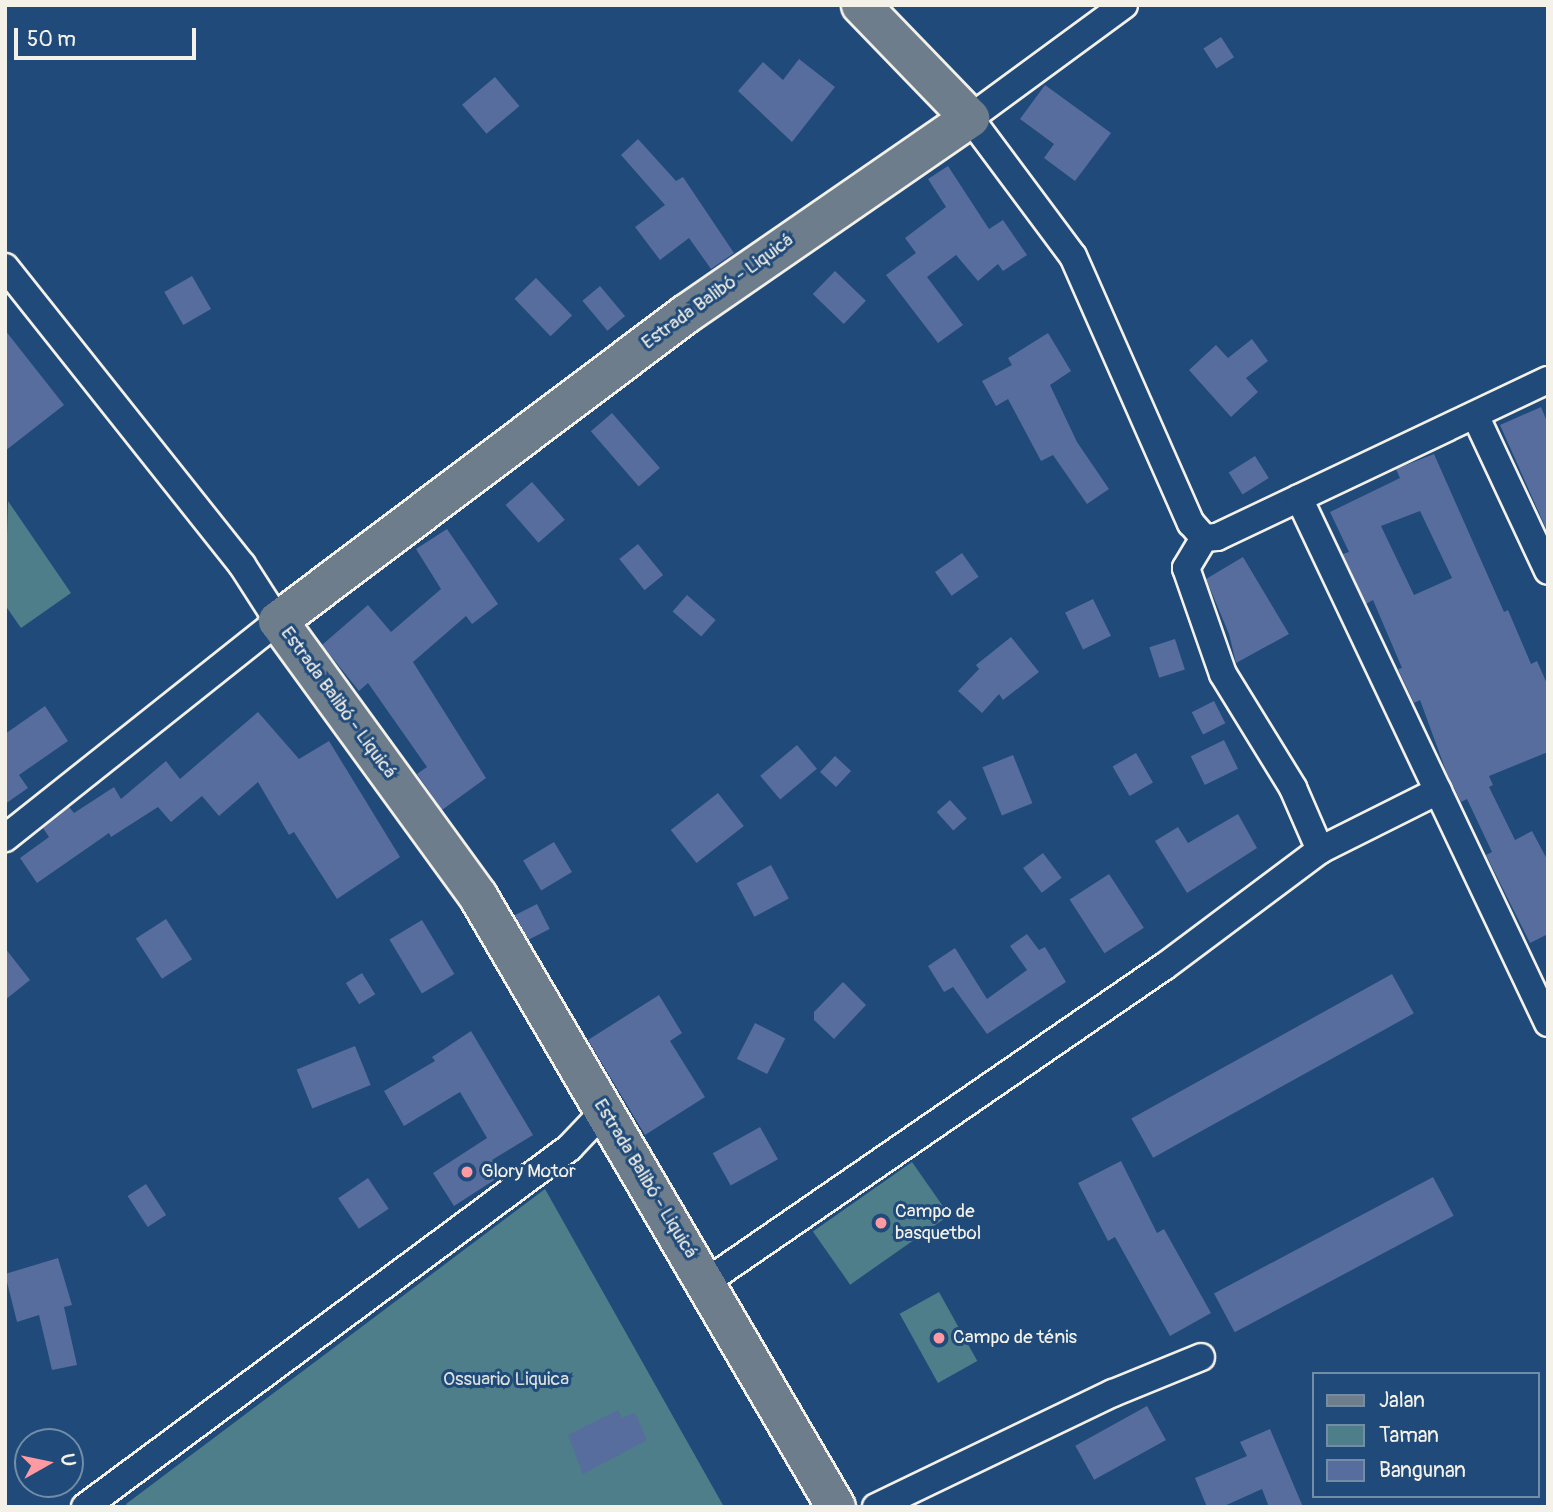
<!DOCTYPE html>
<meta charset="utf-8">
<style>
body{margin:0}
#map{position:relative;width:1553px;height:1512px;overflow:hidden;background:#1f4a7a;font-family:Pangolin,sans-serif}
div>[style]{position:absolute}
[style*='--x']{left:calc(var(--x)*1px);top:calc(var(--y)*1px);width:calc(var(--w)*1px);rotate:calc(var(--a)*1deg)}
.green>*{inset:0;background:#4d7e89;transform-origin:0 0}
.building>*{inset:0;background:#566d9d;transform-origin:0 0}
.roads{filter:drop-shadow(2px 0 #f4f1e8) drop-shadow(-2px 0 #f4f1e8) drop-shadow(0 2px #f4f1e8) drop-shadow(0 -2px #f4f1e8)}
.street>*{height:26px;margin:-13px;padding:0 13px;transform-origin:13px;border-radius:13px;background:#1f4a7a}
.primary>*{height:38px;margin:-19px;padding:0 19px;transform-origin:19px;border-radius:19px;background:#6d7d8c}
.dots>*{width:19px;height:19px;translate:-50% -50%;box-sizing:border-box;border:4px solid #1f4a7a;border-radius:50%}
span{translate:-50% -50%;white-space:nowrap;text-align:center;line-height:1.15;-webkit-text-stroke:6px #1f4a7a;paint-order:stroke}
.street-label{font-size:19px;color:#f4f1e8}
.poi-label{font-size:19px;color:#f4f1e8}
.left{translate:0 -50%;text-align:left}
.park-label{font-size:19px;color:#dbe0da}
.frame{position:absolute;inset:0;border:7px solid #f4f1e8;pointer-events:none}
.legend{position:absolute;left:1312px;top:1372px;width:228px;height:126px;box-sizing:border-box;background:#1f4a7a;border:2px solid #748da6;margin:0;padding:9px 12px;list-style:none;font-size:21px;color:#f4f1e8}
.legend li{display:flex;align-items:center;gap:14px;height:35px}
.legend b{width:35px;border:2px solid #748da6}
.north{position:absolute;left:14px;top:1428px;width:70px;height:70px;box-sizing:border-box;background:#1f4a7a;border:2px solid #748da6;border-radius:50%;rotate:81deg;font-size:19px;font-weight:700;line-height:28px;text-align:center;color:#f4f1e8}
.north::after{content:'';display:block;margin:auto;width:24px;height:32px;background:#ff9aa2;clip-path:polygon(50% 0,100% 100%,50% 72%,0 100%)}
.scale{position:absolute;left:14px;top:28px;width:182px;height:32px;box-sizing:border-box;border:4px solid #f4f1e8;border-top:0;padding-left:9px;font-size:21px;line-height:24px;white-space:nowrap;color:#f4f1e8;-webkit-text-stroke:5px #1f4a7a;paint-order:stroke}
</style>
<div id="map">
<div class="green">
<i style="clip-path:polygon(8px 501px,71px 593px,21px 628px,5px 605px)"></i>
<i style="left:912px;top:1162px;width:65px;height:121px;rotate:55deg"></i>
<i style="clip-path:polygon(545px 1189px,724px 1507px,128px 1507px,126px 1504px)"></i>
<i style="left:939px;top:1292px;width:79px;height:45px;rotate:61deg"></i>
</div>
<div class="building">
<i style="left:1221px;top:37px;width:24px;height:21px;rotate:57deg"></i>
<i style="clip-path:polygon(799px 59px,835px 87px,792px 142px,738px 91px,763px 62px,783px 80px)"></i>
<i style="left:495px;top:77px;width:38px;height:43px;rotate:50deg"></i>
<i style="clip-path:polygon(1045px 85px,1111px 133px,1075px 181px,1044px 158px,1054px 144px,1020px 119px)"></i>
<i style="clip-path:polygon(638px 139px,676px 181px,683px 177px,734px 253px,711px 269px,689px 238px,660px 260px,635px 227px,665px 205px,621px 155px)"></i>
<i style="clip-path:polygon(948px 166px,989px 229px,1003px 220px,1027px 255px,1003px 271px,998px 264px,978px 281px,956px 255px,927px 277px,963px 325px,938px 343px,886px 275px,916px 253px,905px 238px,946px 207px,928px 179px)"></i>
<i style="left:835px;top:271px;width:43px;height:32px;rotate:44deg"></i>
<i style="left:192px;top:276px;width:38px;height:32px;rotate:60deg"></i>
<i style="left:536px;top:278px;width:52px;height:30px;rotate:46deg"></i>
<i style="left:600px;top:286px;width:39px;height:23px;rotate:50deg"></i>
<i style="clip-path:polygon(5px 330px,64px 405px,5px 451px)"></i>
<i style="clip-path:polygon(1048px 333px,1071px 371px,1050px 385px,1077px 442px,1109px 489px,1087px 504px,1053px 455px,1041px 461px,1008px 399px,996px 406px,982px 381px,1012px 365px,1008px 358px)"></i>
<i style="clip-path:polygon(1252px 339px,1268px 361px,1246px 378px,1258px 392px,1231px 417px,1189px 370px,1216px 345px,1228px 358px)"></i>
<i style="clip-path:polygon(1541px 407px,1548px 424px,1548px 533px,1500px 425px)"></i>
<i style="left:612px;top:413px;width:73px;height:28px;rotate:49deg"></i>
<i style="clip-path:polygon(evenodd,1434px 454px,1504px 612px,1508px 610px,1531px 664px,1537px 661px,1548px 686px,1548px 752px,1489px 776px,1493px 785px,1489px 787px,1515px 840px,1532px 831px,1548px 861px,1548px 934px,1530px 943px,1486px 855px,1492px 852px,1467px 799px,1461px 802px,1446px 771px,1420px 700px,1414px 703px,1398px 669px,1402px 668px,1373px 600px,1366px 604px,1343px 554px,1349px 552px,1330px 512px,1400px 478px,1396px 469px,1434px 454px,1420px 511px,1452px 578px,1414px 595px,1381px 526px,1420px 511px)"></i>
<i style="left:1255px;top:456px;width:26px;height:31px;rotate:58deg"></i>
<i style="left:532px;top:482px;width:50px;height:35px;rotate:49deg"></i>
<i style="clip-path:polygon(447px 529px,498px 604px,472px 624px,466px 616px,413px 662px,486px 778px,442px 810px,417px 774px,427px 767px,368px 683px,359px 691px,322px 645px,368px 605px,391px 632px,441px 589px,416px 549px)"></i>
<i style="left:638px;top:544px;width:40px;height:24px;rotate:51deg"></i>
<i style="left:962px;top:553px;width:29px;height:33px;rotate:55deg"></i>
<i style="clip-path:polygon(1243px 557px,1289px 634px,1236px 663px,1229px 634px,1206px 579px)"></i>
<i style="left:687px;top:595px;width:38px;height:22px;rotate:41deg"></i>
<i style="left:1093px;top:599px;width:41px;height:31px;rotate:64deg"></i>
<i style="clip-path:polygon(1011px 637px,1039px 672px,1003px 700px,999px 694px,982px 713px,958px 691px,979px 669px,976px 665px)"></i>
<i style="left:1175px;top:639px;width:32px;height:27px;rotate:72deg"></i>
<i style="left:1214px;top:701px;width:25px;height:25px;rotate:63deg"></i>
<i style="clip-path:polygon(45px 706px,68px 741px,19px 775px,28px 788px,5px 804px,5px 734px)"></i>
<i style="clip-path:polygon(258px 712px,299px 759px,329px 741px,400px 857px,337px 899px,294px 832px,289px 835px,258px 782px,219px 816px,202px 796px,171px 822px,158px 807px,111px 837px,109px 833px,37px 883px,20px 858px,49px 837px,43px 828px,69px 807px,74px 813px,114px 787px,121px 799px,166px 761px,180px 779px)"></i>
<i style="left:1224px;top:740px;width:32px;height:37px;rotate:64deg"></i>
<i style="left:797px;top:745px;width:31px;height:48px;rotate:50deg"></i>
<i style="left:1136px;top:753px;width:34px;height:27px;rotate:60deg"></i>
<i style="left:1013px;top:755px;width:52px;height:33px;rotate:68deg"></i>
<i style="left:835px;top:756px;width:22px;height:22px;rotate:43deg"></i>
<i style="left:718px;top:793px;width:42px;height:60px;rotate:52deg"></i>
<i style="left:950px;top:800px;width:25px;height:18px;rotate:48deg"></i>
<i style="clip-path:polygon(1238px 814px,1257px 848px,1187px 893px,1155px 841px,1178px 827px,1188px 843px)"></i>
<i style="left:554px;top:842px;width:35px;height:36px;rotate:59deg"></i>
<i style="left:1043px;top:853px;width:31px;height:25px;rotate:53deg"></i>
<i style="left:771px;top:865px;width:38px;height:39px;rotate:62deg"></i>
<i style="left:1109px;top:874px;width:64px;height:47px;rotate:57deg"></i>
<i style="left:537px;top:904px;width:28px;height:25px;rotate:63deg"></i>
<i style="left:166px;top:919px;width:48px;height:36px;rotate:57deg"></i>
<i style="left:422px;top:920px;width:63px;height:38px;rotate:59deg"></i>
<i style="clip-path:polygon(1027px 934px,1039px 950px,1045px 947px,1066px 982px,987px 1034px,953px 987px,944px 992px,928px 966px,955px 948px,987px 999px,1027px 970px,1010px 946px)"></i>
<i style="clip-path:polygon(5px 948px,30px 980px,5px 1000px)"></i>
<i style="left:362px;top:973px;width:25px;height:19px;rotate:58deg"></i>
<i style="left:1392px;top:974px;width:45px;height:298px;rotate:61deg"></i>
<i style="clip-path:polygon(843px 982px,866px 1005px,834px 1039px,814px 1020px,814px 1012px)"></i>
<i style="clip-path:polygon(659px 995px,682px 1033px,670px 1041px,705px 1097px,645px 1135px,588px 1040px)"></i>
<i style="left:755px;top:1023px;width:34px;height:40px;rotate:27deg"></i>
<i style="clip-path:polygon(471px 1031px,533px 1135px,492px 1160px,502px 1175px,454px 1206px,433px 1173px,487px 1138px,460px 1092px,404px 1126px,384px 1091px,435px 1061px,432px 1057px)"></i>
<i style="left:355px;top:1046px;width:42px;height:63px;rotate:68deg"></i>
<i style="left:760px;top:1127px;width:37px;height:54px;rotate:61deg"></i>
<i style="clip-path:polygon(1121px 1161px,1157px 1233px,1164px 1229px,1211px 1313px,1170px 1336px,1115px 1237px,1108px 1241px,1078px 1183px)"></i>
<i style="left:1433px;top:1177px;width:44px;height:248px;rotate:62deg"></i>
<i style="left:368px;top:1178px;width:37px;height:36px;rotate:56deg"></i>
<i style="left:146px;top:1184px;width:37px;height:22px;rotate:57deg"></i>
<i style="clip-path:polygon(58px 1258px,72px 1305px,64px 1307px,77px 1365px,52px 1370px,39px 1315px,17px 1322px,5px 1274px)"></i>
<i style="left:1147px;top:1406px;width:39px;height:82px;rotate:61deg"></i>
<i style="clip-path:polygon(618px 1410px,622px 1418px,635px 1413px,647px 1440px,583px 1474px,568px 1435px)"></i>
<i style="clip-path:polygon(1270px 1429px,1303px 1507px,1269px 1507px,1262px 1489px,1222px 1507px,1207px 1507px,1195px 1478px,1247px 1456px,1240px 1442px)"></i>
</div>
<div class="roads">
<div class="street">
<i style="--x:1124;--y:5;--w:191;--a:143.7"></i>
<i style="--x:970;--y:118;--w:172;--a:53.3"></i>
<i style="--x:1073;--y:256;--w:292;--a:66.2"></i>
<i style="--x:1191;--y:523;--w:20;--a:49"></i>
<i style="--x:1204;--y:538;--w:13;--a:-4"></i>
<i style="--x:1217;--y:537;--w:366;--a:-25.4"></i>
<i style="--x:5;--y:267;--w:381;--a:51.5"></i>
<i style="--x:242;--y:565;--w:67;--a:57.3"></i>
<i style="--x:278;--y:621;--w:349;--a:141.5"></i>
<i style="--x:1475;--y:415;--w:172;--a:64.9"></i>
<i style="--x:1299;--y:498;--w:581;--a:64.63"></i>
<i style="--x:1204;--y:538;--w:35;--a:121"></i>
<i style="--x:1186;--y:568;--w:112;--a:70.8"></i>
<i style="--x:1223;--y:674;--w:134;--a:58.4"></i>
<i style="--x:1293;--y:788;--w:68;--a:66.5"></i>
<i style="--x:1320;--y:850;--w:132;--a:-26.6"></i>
<i style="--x:706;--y:1282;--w:557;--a:-34.55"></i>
<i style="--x:1165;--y:966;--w:194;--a:-36.8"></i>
<i style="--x:85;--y:1507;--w:603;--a:-36.57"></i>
<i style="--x:569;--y:1148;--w:52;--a:-46.5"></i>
<i style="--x:876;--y:1507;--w:263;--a:-25.7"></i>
<i style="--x:1113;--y:1393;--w:95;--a:-22.2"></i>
</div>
<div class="primary">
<i style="--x:836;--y:1507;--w:708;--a:-120.37"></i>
<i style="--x:478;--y:896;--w:340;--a:-126"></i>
<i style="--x:278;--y:621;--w:511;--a:-36.96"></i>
<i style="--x:686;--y:314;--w:345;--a:-34.6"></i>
<i style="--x:970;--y:118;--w:157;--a:-134"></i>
</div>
</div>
<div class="dots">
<i style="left:467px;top:1172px;background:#ff9aa2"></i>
<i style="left:881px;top:1223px;background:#ff9aa2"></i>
<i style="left:939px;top:1338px;background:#ff9aa2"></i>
</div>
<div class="street-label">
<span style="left:718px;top:292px;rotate:-36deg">Estrada Balibó - Liquicá</span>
<span style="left:338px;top:703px;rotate:54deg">Estrada Balibó - Liquicá</span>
<span style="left:645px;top:1179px;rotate:59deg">Estrada Balibó - Liquicá</span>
</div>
<div class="poi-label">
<span class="left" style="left:481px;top:1172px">Glory Motor</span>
<span class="left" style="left:895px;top:1223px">Campo de<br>basquetbol</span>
<span class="left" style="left:953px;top:1338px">Campo de ténis</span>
</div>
<div class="park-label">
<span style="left:506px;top:1380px">Ossuario Liquica</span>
</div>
<div class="frame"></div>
<ul class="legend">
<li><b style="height:9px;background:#6d7d8c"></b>Jalan</li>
<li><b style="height:19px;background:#4d7e89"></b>Taman</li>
<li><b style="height:19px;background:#566d9d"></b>Bangunan</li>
</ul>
<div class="north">U</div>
<div class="scale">50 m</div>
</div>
